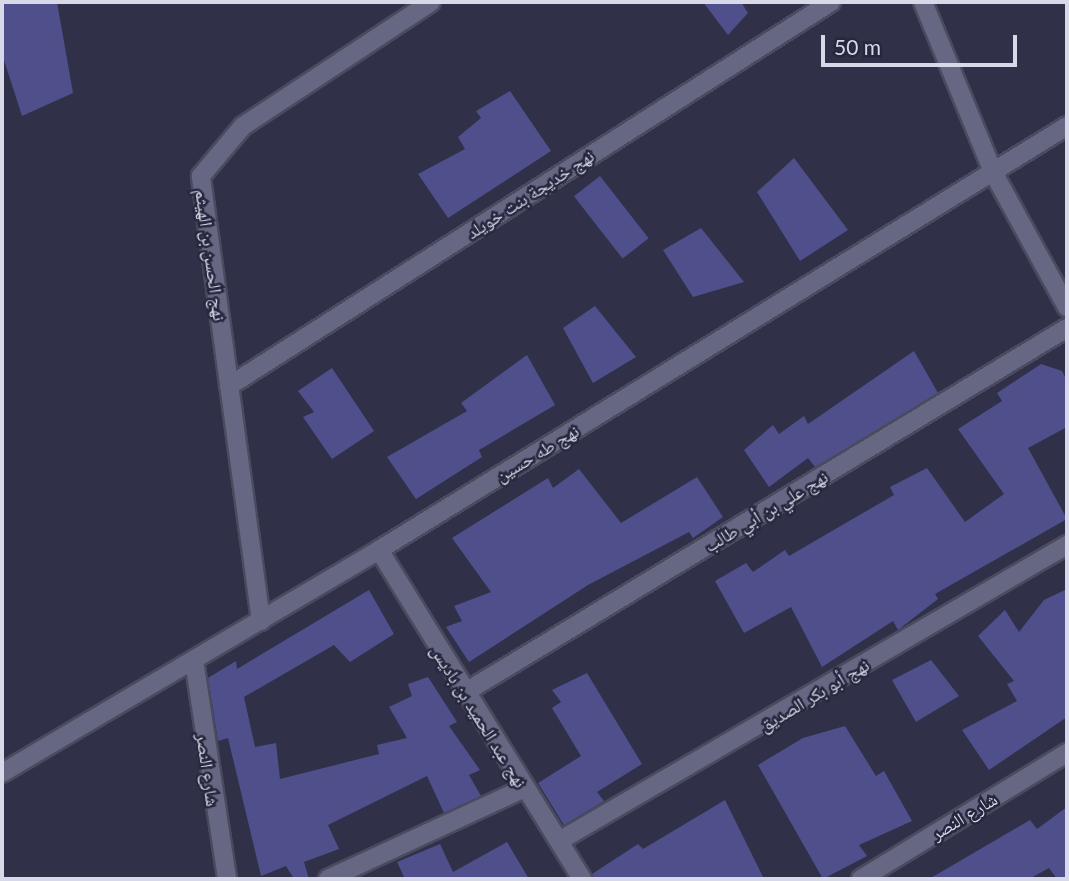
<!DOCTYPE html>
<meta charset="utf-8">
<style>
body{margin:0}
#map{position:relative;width:1069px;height:881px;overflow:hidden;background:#303149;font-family:Lato,"Noto Naskh Arabic",sans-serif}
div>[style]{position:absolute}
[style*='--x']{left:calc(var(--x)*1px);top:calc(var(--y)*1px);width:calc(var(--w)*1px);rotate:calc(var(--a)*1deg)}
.building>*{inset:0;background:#4e4f8b;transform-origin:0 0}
.roads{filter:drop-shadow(2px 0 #4a4b5e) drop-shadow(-2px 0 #4a4b5e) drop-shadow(0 2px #4a4b5e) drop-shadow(0 -2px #4a4b5e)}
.minor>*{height:18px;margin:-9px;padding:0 9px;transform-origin:9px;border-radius:9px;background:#666883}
span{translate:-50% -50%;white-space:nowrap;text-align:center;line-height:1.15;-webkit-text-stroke:5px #26273e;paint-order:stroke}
.street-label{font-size:18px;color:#d7d8e8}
.frame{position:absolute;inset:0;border:4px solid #d7d8e8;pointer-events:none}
.scale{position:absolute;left:821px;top:35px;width:196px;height:32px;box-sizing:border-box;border:4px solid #d7d8e8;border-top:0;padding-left:9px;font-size:21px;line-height:24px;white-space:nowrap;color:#d7d8e8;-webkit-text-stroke:5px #26273e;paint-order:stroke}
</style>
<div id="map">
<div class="building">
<i style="clip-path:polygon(2px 2px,57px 2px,73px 93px,22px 116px,2px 54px)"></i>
<i style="clip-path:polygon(703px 2px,741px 2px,748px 13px,728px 35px)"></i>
<i style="clip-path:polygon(510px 91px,551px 151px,448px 218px,418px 174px,465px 149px,458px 137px,481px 118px,476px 111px)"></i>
<i style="clip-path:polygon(794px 158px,848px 230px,800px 261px,757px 192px)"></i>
<i style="left:600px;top:176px;width:79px;height:33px;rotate:52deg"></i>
<i style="clip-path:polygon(701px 228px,744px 282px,693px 297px,663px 250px)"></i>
<i style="clip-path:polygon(595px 306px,636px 357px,593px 383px,563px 328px)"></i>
<i style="clip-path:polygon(914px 351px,938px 393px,815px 467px,808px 458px,769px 487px,744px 450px,773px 425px,779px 434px,804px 416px,808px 424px)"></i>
<i style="clip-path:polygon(527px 355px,555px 405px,479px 450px,482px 457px,416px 499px,387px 457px,467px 411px,461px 403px)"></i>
<i style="clip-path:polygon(1041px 364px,1062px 371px,1067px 381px,1067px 427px,1028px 448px,1067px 519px,935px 594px,938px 599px,898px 630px,893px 621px,822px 667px,791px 607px,744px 633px,715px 581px,746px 563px,753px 572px,785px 550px,789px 556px,894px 495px,890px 487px,927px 468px,965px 522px,1004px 494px,958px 429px,1002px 401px,997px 393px)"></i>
<i style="clip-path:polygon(332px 368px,374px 431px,332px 459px,303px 417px,314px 412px,298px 391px)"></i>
<i style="clip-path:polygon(579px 469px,621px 523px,697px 477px,723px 517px,693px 538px,689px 532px,588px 585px,469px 662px,446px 627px,462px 621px,454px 606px,491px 592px,452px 538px,548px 478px,553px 488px)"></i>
<i style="clip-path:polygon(1067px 589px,1067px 717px,989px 770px,962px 730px,1017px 701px,1007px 684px,1014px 681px,978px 636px,1005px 610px,1019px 632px,1044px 600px)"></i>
<i style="clip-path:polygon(369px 590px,394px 634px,350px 662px,334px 645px,244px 697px,255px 747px,276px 743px,280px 779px,379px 754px,377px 745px,407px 738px,389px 707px,412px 696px,408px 684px,428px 677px,457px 722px,449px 726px,480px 770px,469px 775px,481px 796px,444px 813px,427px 776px,328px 825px,339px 849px,304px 862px,309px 879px,294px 879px,286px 866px,261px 876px,228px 738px,218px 741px,208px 678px,236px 661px,237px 669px)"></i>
<i style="clip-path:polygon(931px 660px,959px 696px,916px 722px,892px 680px)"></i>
<i style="clip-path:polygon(587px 673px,642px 764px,597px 792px,604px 801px,564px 825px,538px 783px,581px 756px,552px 708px,561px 702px,552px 690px)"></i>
<i style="clip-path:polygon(845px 726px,876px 776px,884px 771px,912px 821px,859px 845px,867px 856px,823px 879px,758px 765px,803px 738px)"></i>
<i style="clip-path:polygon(725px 800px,764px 879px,593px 879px,592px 874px,638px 844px,643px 849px)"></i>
<i style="clip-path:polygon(1067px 807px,1067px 879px,1057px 879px,1049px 868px,1029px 879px,929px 879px,1030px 820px,1037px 829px)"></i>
<i style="clip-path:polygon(507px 842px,529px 879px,405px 879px,397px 862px,440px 844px,453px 872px)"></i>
</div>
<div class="roads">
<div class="minor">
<i style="--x:923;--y:2;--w:184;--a:67.6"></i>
<i style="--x:993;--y:172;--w:154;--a:61.3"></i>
<i style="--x:229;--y:386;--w:714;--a:-32.53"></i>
<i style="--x:379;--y:550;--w:387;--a:58.3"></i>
<i style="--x:261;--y:621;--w:449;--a:-97.7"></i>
<i style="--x:201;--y:176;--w:65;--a:-50"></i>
<i style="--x:243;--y:126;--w:225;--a:-33.4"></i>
<i style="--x:194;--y:660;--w:221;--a:81.4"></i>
<i style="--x:464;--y:693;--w:705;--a:-31.19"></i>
<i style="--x:2;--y:773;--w:438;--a:-30.6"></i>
<i style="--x:379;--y:550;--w:808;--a:-31.64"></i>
<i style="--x:559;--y:841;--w:588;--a:-30.23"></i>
<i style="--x:328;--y:879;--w:217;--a:-24.8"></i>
<i style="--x:861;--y:879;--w:241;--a:-31.5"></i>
</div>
</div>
<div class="street-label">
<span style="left:530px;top:194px;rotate:-33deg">نهج خديجة بنت خويلد</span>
<span style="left:211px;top:255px;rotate:82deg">نهج الحسن بن الهيثم</span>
<span style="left:537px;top:453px;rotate:-31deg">نهج طه حسين</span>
<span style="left:766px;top:511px;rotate:-31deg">نهج علي بن أبي طالب</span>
<span style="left:814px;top:695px;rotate:-31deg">نهج أبو بكر الصديق</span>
<span style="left:479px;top:716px;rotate:58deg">نهج عبد الحميد بن باديس</span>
<span style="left:208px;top:770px;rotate:82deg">شارع النصر</span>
<span style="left:964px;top:816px;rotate:-31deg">شارع النصر</span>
</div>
<div class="frame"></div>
<div class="scale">50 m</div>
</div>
